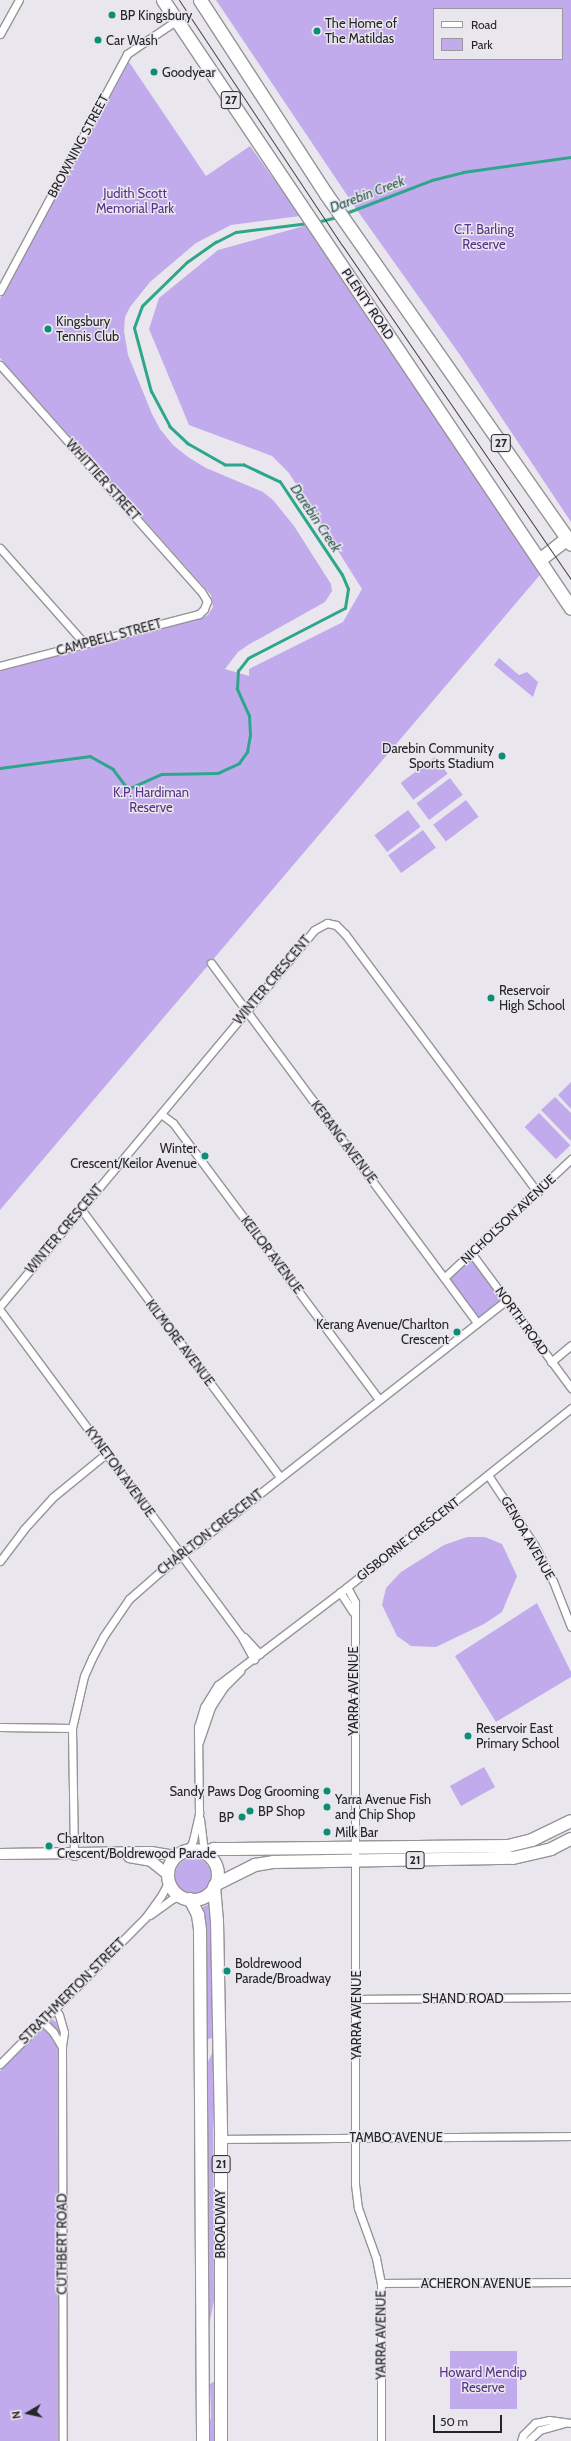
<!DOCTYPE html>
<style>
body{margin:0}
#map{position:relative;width:571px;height:2441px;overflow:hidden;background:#e9e7ed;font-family:Cabin,sans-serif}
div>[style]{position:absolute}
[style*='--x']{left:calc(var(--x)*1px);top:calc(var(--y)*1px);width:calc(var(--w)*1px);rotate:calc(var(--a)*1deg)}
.green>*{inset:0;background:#c2abed;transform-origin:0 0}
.round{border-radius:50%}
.stream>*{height:2.5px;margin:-1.25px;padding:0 1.25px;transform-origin:1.25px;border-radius:1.25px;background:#2ea68b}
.roads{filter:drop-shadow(1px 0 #959499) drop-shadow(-1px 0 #959499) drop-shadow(0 1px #959499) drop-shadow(0 -1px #959499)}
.street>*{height:7px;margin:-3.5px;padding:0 3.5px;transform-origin:3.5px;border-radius:3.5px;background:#fff}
.secondary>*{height:10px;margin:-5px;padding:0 5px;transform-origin:5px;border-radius:5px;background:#fff}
.primary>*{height:12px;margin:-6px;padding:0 6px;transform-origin:6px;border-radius:6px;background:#fff}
.primary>.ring{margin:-6px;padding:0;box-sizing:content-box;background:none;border:12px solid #fff;border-radius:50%}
.highway>*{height:13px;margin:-6.5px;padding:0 6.5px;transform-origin:6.5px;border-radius:6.5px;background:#fff}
.tram>*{height:1px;margin:-0.5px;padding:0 0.5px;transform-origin:0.5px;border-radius:0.5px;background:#3d3d40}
.dots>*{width:11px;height:11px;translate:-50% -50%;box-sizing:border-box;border:2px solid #e9e7ed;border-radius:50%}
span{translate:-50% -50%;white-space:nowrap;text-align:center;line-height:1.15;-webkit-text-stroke:3px #e9e7ed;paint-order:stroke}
.shield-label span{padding:1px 3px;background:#e9e7ed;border:1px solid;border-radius:3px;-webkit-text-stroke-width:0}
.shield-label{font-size:12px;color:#252527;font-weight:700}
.poi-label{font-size:13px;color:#252527}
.left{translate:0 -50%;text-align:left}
.right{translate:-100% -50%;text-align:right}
.street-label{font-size:13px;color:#252527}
.park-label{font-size:13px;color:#583189}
.water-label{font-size:14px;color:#2a594d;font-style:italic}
.legend{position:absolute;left:433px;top:8px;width:130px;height:52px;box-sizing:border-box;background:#e9e7ed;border:1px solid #9b999e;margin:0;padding:5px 7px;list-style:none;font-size:12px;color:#252527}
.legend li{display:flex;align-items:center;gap:8px;height:20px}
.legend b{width:20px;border:1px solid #9b999e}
.north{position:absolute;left:8px;top:2393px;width:40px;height:40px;-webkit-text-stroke:3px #e9e7ed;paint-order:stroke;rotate:261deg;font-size:11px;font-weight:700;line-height:16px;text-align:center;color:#252527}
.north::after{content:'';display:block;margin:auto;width:14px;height:18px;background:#252527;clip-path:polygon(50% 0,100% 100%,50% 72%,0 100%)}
.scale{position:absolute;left:433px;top:2415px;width:69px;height:18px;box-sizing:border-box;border:2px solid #252527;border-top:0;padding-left:5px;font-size:12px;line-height:14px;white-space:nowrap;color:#252527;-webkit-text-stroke:3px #e9e7ed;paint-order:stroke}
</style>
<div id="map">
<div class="green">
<i style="clip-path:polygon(evenodd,216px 0,571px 0,571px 522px,460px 355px,357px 210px,216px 0,434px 9px,562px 9px,562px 59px,434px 59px,434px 9px)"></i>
<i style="clip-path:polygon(129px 62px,206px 176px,250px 146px,300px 216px,231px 225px,196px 243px,150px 282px,130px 307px,125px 317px,124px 331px,128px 355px,152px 414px,160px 429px,173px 445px,188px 457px,206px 468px,263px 492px,273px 500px,294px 526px,331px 584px,332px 591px,325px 602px,248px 645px,238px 652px,225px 669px,249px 676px,249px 669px,343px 622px,362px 589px,289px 473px,272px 456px,189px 425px,149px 329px,159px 298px,218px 250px,311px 224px,545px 569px,0 1210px,0 670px,199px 619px,208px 615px,213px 607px,211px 595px,0 358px,0 299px)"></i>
<i style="clip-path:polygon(499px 658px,519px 675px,527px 672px,538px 682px,533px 697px,494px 665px)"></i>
<i style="left:435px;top:757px;width:21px;height:43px;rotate:53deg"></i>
<i style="left:450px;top:778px;width:21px;height:42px;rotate:53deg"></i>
<i style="left:466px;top:800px;width:21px;height:41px;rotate:53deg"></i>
<i style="left:408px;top:810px;width:21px;height:42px;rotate:53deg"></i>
<i style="left:423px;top:830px;width:22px;height:43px;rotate:54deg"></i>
<i style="clip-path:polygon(571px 1082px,571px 1109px,558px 1095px)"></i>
<i style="clip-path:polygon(555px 1097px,571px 1113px,571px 1141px,541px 1110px)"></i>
<i style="left:539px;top:1113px;width:45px;height:20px;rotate:46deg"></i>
<i style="left:472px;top:1254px;width:57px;height:35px;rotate:54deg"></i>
<i style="clip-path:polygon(467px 1537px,485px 1537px,502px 1544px,517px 1576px,502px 1612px,484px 1624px,436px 1647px,411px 1646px,397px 1636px,382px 1605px,386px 1588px,401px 1572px,444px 1545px)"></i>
<i style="clip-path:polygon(537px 1603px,571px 1672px,571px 1677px,496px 1722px,455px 1656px)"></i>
<i style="left:484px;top:1767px;width:23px;height:39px;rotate:61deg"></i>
<i class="round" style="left:175px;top:1858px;width:36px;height:36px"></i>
<i style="clip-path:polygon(211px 1903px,212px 2038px,205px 2040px,203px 1907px)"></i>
<i style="clip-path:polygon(51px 2018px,56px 2022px,59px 2030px,60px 2045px,58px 2441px,0 2441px,0 2071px)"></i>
<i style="clip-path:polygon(213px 2051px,214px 2301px,209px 2325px,208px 2364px,206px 2366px,207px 2064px)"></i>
<i style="left:450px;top:2351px;width:67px;height:58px"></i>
<i style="clip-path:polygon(215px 2381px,214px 2441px,208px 2441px,208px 2425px,211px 2418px,210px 2384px)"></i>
</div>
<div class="stream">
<i style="--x:346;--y:213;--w:92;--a:-21"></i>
<i style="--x:432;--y:180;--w:32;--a:-14"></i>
<i style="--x:463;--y:172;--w:109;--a:-7.9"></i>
<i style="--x:317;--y:222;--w:21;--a:-14"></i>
<i style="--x:0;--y:768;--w:91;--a:-7.6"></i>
<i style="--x:90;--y:756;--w:26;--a:29"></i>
<i style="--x:113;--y:769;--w:25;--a:53"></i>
<i style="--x:128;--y:789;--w:37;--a:-24"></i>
<i style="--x:162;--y:774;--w:56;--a:-1"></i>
<i style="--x:218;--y:773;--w:23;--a:-25"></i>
<i style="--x:239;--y:763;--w:14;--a:-54"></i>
<i style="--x:247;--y:752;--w:17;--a:-80"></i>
<i style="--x:250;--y:735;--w:19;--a:-93"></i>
<i style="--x:249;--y:716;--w:30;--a:-114"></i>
<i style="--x:237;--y:689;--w:18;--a:-87"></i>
<i style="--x:238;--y:671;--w:16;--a:-52"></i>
<i style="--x:248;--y:658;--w:109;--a:-27.3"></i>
<i style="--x:345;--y:608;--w:19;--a:-81"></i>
<i style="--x:348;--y:589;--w:15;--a:-113"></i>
<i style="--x:342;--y:575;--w:112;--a:-123.7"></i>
<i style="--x:280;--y:482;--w:40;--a:-155"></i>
<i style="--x:244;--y:465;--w:19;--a:180"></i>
<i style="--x:225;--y:465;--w:43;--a:-150.4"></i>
<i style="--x:188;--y:444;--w:25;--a:-137"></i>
<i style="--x:170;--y:427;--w:40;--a:-118"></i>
<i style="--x:151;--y:392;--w:66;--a:-104.9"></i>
<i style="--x:134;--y:328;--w:23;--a:-70"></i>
<i style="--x:142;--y:306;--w:63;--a:-44.4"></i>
<i style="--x:187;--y:262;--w:35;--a:-35"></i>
<i style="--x:216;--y:242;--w:22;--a:-27"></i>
<i style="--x:236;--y:232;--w:73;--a:-7.1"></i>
</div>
<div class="roads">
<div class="street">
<i style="--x:0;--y:34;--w:39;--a:-61"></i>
<i style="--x:0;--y:291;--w:269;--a:-61.8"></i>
<i style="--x:127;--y:54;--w:60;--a:-34.2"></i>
<i style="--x:0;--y:365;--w:302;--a:48.4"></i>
<i style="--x:201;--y:591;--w:12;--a:59"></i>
<i style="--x:207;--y:601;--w:9;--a:111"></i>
<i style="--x:204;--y:609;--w:7;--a:135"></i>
<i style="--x:199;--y:614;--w:206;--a:165.4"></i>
<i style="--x:0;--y:548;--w:127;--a:48.5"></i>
<i style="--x:211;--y:963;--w:447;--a:53.5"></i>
<i style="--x:161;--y:1114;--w:15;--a:37"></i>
<i style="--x:173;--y:1123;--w:344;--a:53.3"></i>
<i style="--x:81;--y:1209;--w:334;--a:53.4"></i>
<i style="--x:472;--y:1254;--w:167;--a:53.5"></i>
<i style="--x:445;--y:1277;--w:173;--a:-43.1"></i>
<i style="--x:0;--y:1306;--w:490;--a:-50.1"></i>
<i style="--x:314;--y:930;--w:15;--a:-28"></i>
<i style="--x:327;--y:923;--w:9;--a:13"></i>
<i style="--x:336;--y:925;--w:13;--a:45"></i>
<i style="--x:345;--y:934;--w:322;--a:53.3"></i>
<i style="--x:0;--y:1310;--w:403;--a:53.5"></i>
<i style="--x:240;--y:1634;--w:29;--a:61"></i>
<i style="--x:551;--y:1362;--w:26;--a:-40"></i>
<i style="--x:488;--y:1475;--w:85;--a:56.5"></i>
<i style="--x:535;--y:1546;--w:39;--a:63"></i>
<i style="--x:553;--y:1581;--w:49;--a:68.6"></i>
<i style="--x:0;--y:1561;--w:40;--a:-53"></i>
<i style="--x:24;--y:1529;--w:43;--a:-47.8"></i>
<i style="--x:53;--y:1497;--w:70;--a:-39.2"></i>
<i style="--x:347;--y:1587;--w:17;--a:62"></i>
<i style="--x:355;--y:1602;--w:582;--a:90"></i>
<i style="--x:355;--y:2184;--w:24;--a:83"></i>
<i style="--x:358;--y:2208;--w:53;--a:70.2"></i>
<i style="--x:376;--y:2258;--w:25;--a:79"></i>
<i style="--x:381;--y:2283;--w:158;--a:90"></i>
<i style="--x:340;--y:1592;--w:24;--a:57"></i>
<i style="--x:244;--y:1637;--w:23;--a:47"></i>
<i style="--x:0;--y:1727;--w:72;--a:0.8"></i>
<i style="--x:199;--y:1742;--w:37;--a:-71"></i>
<i style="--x:211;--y:1707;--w:24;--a:-57"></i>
<i style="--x:224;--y:1687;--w:23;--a:-45"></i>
<i style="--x:200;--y:1819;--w:34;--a:83"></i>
<i style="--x:189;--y:1850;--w:11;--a:-68"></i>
<i style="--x:193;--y:1840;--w:28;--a:-77"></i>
<i style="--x:199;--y:1813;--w:86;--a:-90.7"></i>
<i style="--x:198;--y:1727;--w:21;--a:-73"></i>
<i style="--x:204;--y:1707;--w:26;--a:-58"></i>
<i style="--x:218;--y:1685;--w:162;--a:-37.2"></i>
<i style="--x:347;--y:1587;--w:287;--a:-38.6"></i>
<i style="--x:74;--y:1856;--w:128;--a:-90.9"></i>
<i style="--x:72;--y:1728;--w:53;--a:-77"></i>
<i style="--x:84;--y:1676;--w:20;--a:-66"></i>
<i style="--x:92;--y:1658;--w:24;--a:-62"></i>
<i style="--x:103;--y:1637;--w:46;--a:-55.6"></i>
<i style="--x:129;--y:1599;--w:43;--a:-41.2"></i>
<i style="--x:161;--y:1571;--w:439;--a:-38.1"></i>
<i style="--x:150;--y:1915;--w:27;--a:-36"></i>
<i style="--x:172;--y:1899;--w:9;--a:-21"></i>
<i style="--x:356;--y:1999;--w:215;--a:-0.5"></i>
<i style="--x:55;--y:2008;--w:8;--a:60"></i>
<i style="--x:59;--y:2015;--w:18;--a:74"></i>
<i style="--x:64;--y:2032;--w:15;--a:98"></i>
<i style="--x:62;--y:2047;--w:394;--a:89.9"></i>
<i style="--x:42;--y:2021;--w:16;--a:45"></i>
<i style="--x:53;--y:2032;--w:17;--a:59"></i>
<i style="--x:0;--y:2064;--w:206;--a:-45.2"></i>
<i style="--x:145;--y:1918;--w:27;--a:-54"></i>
<i style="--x:161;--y:1896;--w:17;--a:-62"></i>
<i style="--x:221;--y:2139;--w:350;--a:-0.5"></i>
<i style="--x:381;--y:2283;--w:190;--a:-0.3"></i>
<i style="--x:521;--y:2441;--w:6;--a:-72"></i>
<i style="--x:523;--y:2435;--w:17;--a:-45"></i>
<i style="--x:535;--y:2423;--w:14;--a:-12"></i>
<i style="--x:549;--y:2420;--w:22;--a:8"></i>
<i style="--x:528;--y:2441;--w:16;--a:-43"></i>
<i style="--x:540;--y:2430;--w:25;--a:-16"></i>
</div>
<div class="secondary">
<i style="--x:0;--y:1854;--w:151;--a:-0.8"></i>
<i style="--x:151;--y:1852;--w:26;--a:9"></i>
<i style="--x:129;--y:1857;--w:22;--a:10"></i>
<i style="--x:151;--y:1861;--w:22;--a:39"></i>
</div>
<div class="primary">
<i class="ring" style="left:168px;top:1850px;width:38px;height:38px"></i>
<i style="--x:204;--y:1853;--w:11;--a:-22"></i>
<i style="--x:214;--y:1849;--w:19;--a:0"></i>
<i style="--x:233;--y:1849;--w:275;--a:-0.6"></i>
<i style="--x:508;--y:1846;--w:25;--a:-14"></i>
<i style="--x:532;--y:1840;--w:43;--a:-26"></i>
<i style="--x:215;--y:1885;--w:45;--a:-26.6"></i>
<i style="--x:255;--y:1865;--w:18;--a:-9"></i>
<i style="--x:273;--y:1862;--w:240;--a:-1"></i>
<i style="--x:513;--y:1858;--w:39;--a:-13"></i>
<i style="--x:551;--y:1849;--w:22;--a:-27"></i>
<i style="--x:214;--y:1887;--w:34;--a:85"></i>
<i style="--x:217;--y:1921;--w:218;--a:88.9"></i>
<i style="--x:221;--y:2139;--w:302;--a:90"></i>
<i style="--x:190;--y:1899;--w:18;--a:63"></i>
<i style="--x:198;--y:1915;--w:15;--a:82"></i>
<i style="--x:200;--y:1930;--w:511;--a:89.66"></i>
</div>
<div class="highway">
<i style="--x:163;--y:0;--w:732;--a:56.14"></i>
<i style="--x:200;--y:0;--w:231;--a:57"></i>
<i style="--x:326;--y:194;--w:427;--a:55"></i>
<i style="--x:539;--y:560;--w:36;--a:-38"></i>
</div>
</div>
<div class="tram">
<i style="--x:179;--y:0;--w:294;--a:56.4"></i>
<i style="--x:342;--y:245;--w:406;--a:55.6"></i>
</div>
<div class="dots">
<i style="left:112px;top:15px;background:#0c8e75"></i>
<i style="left:317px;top:31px;background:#0c8e75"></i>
<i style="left:98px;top:40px;background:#0c8e75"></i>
<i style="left:154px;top:72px;background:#0c8e75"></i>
<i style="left:48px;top:329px;background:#0c8e75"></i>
<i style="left:502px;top:756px;background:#0c8e75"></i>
<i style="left:491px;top:998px;background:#0c8e75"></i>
<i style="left:205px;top:1156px;background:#0c8e75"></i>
<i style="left:457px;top:1332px;background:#0c8e75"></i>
<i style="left:468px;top:1736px;background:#0c8e75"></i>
<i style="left:327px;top:1791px;background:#0c8e75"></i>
<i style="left:327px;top:1807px;background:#0c8e75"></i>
<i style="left:250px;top:1811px;background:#0c8e75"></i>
<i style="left:242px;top:1817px;background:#0c8e75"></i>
<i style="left:327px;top:1832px;background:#0c8e75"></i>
<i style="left:49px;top:1846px;background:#0c8e75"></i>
<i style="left:227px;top:1971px;background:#0c8e75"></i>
</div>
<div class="shield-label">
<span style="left:231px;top:100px">27</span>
<span style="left:501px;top:443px">27</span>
<span style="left:415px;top:1860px">21</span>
<span style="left:221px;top:2164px">21</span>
</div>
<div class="poi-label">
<span class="left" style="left:120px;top:15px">BP Kingsbury</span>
<span class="left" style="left:325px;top:31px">The Home of<br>The Matildas</span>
<span class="left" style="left:106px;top:40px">Car Wash</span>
<span class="left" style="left:162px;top:72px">Goodyear</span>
<span class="left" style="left:56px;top:329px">Kingsbury<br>Tennis Club</span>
<span class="right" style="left:494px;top:756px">Darebin Community<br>Sports Stadium</span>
<span class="left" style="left:499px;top:998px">Reservoir<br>High School</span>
<span class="right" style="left:197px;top:1156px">Winter<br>Crescent/Keilor Avenue</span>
<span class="right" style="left:449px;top:1332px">Kerang Avenue/Charlton<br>Crescent</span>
<span class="left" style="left:476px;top:1736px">Reservoir East<br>Primary School</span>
<span class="right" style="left:319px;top:1791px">Sandy Paws Dog Grooming</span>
<span class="left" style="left:335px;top:1807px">Yarra Avenue Fish<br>and Chip Shop</span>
<span class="left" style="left:258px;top:1811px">BP Shop</span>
<span class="right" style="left:234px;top:1817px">BP</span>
<span class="left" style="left:335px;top:1832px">Milk Bar</span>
<span class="left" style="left:57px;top:1846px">Charlton<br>Crescent/Boldrewood Parade</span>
<span class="left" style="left:235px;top:1971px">Boldrewood<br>Parade/Broadway</span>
</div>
<div class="street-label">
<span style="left:78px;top:146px;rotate:-62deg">BROWNING STREET</span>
<span style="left:368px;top:304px;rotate:56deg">PLENTY ROAD</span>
<span style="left:103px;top:480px;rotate:48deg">WHITTIER STREET</span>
<span style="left:109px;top:637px;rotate:-15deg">CAMPBELL STREET</span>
<span style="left:272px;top:980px;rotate:-50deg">WINTER CRESCENT</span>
<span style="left:344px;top:1142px;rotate:53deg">KERANG AVENUE</span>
<span style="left:508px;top:1219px;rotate:-43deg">NICHOLSON AVENUE</span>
<span style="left:64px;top:1229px;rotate:-50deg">WINTER CRESCENT</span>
<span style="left:272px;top:1255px;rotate:53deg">KEILOR AVENUE</span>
<span style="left:522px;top:1321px;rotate:54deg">NORTH ROAD</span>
<span style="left:180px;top:1343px;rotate:53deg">KILMORE AVENUE</span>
<span style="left:120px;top:1472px;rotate:54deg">KYNETON AVENUE</span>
<span style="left:210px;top:1532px;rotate:-38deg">CHARLTON CRESCENT</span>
<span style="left:528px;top:1538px;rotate:60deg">GENOA AVENUE</span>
<span style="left:408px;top:1539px;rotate:-38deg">GISBORNE CRESCENT</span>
<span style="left:353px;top:1691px;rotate:-90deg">YARRA AVENUE</span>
<span style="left:72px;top:1991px;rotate:-45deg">STRATHMERTON STREET</span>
<span style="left:463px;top:1998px">SHAND ROAD</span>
<span style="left:356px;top:2015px;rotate:-90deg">YARRA AVENUE</span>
<span style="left:396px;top:2137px">TAMBO AVENUE</span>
<span style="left:220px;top:2224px;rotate:-90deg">BROADWAY</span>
<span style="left:62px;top:2244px;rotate:-90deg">CUTHBERT ROAD</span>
<span style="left:476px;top:2283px">ACHERON AVENUE</span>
<span style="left:381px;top:2335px;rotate:-90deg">YARRA AVENUE</span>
</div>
<div class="park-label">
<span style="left:135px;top:201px">Judith Scott<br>Memorial Park</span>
<span style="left:484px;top:237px">C.T. Barling<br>Reserve</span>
<span style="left:151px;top:800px">K.P. Hardiman<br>Reserve</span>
<span style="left:483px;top:2380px">Howard Mendip<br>Reserve</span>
</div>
<div class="water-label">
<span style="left:367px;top:194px;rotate:-21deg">Darebin Creek</span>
<span style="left:316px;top:518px;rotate:56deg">Darebin Creek</span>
</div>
<ul class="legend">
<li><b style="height:5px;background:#fff"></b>Road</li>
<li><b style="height:11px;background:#c2abed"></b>Park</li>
</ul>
<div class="north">N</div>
<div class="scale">50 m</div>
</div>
